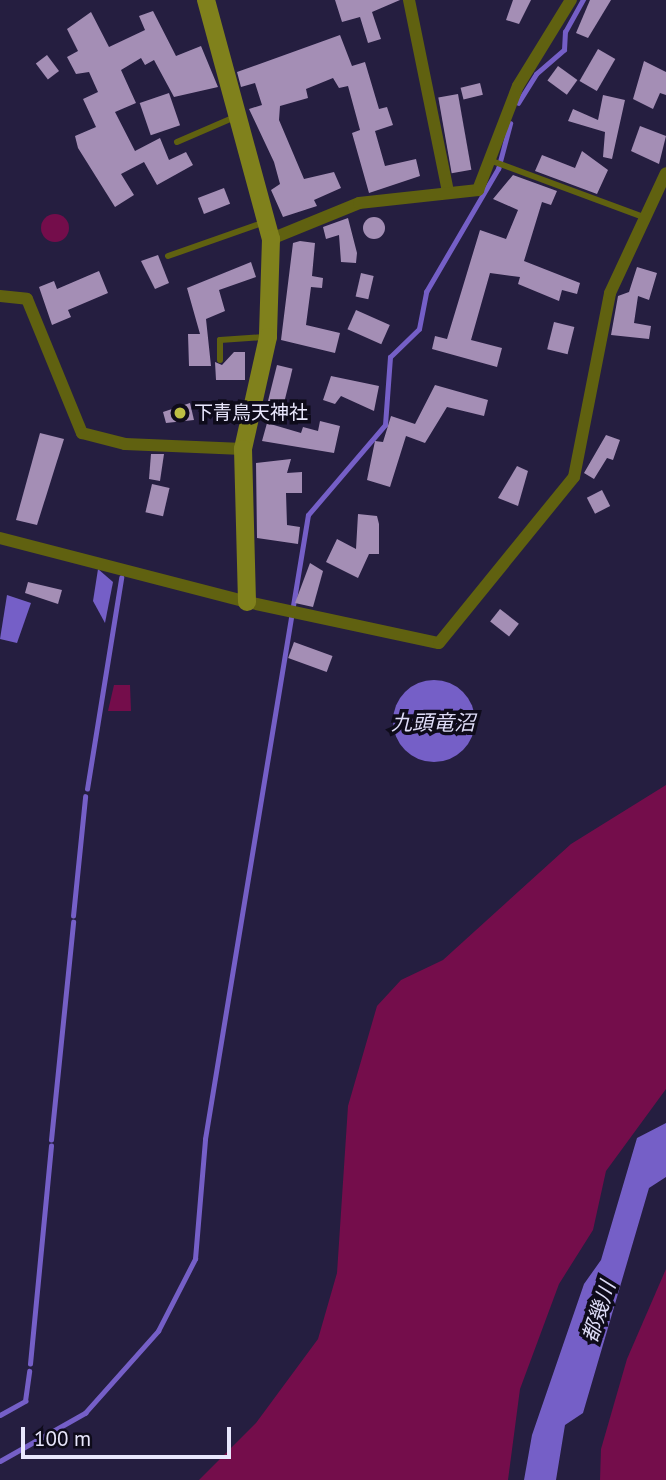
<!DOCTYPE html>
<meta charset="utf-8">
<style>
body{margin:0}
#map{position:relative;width:666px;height:1480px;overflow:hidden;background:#251e40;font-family:"PT Sans","Noto Sans JP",sans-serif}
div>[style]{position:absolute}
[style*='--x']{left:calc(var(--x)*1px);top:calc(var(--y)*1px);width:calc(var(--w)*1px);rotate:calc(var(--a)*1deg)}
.green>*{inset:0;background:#740d4b}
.round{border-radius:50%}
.water>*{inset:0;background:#755fc7}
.stream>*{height:4.5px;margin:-2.25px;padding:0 2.25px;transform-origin:2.25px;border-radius:2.25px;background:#755fc7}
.building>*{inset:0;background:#a48eb5;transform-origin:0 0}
.lane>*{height:6px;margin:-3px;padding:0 3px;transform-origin:3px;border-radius:3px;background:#606110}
.street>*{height:12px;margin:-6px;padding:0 6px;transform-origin:6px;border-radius:6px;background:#606110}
.secondary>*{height:18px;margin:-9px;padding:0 9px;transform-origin:9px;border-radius:9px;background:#80811c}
.dots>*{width:19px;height:19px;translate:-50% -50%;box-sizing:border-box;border:4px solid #0e0b1a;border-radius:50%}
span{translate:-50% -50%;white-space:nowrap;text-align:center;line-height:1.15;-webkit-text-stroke:7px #0e0b1a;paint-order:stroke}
.poi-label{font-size:19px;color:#e9e7fd}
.left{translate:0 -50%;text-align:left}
.water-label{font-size:21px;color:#dddbf6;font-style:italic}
.scale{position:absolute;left:21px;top:1427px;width:210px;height:32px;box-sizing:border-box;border:4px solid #e9e7fd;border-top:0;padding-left:9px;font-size:21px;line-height:24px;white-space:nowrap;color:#e9e7fd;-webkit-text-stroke:5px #0e0b1a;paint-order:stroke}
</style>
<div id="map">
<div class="green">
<i class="round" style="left:41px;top:214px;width:28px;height:28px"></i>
<i style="clip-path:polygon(114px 685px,130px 685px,131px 711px,108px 711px)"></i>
<i style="clip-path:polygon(666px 785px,666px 1089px,606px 1171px,593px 1230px,559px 1284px,520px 1389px,508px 1480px,199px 1480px,256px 1423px,318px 1339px,337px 1273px,348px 1106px,377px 1006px,401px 980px,443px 960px,571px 844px)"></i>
<i style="clip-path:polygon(666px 1269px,666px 1480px,600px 1480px,601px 1449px,627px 1359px)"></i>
</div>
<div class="water">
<i style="clip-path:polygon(98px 569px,113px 582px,105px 623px,93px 601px)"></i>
<i style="clip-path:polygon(7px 595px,31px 603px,17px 643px,0 639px)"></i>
<i class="round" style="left:393px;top:680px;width:82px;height:82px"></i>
<i style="clip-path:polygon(666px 1123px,666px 1177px,649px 1188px,583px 1413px,565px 1425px,556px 1480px,524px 1480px,532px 1435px,584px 1284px,601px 1260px,637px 1138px)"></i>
</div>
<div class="stream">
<i style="--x:518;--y:103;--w:34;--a:-58"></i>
<i style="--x:536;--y:74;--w:37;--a:-41"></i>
<i style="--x:564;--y:50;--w:18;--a:-87"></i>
<i style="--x:565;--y:32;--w:37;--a:-61"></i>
<i style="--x:87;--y:789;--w:214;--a:-80.8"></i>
<i style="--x:73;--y:916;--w:120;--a:-84.2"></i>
<i style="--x:51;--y:1140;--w:219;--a:-84.2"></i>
<i style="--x:30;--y:1364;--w:219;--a:-84.5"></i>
<i style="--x:0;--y:1415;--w:29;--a:-29"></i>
<i style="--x:25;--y:1401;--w:30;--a:-82"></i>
<i style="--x:0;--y:1461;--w:98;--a:-29.5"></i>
<i style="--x:85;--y:1413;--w:110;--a:-48.3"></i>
<i style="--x:158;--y:1331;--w:81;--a:-62.8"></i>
<i style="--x:195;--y:1259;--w:120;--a:-85.2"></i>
<i style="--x:205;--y:1139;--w:632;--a:-80.63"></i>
<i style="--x:308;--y:515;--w:118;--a:-49.5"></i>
<i style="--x:385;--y:425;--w:68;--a:-85.8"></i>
<i style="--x:390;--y:357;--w:40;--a:-44"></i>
<i style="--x:419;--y:329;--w:38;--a:-79"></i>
<i style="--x:426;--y:292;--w:143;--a:-59.7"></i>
<i style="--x:498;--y:169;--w:47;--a:-75.1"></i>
</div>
<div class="building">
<i style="clip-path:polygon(335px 0,400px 0,372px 12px,381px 39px,368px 43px,360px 17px,342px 22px)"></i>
<i style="clip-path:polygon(513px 0,531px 0,519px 24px,506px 20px)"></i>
<i style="clip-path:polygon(590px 0,611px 0,588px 38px,576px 33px)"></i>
<i style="clip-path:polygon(153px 11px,176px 56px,201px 46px,218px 87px,174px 97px,154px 60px,145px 65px,141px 58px,121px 70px,136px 103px,115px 112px,135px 151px,160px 138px,169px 160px,186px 152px,193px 165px,157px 185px,144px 162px,121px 174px,134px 195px,115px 207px,78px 148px,75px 136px,96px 127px,83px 99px,98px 92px,89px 72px,76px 74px,67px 57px,78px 51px,67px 29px,91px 12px,109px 47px,145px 30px,139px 16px)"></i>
<i style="clip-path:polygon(340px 35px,352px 66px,365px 62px,379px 109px,387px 107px,393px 125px,375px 131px,385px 166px,416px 159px,420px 176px,369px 193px,352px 133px,360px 130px,348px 86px,339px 88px,333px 78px,306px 89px,308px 98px,280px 106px,279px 120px,304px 179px,334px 172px,341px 188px,314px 200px,317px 206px,283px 217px,271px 190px,280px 184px,274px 162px,249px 109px,262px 105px,255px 83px,241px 87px,237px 72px)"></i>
<i style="left:598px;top:49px;width:20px;height:37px;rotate:30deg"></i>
<i style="left:47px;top:55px;width:20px;height:14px;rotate:53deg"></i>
<i style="clip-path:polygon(644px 61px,666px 72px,666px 95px,660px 93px,653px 109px,633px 99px)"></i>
<i style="left:558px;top:66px;width:24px;height:18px;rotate:36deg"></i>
<i style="left:480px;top:83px;width:12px;height:20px;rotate:76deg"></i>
<i style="left:169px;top:93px;width:34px;height:31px;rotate:71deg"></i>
<i style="left:458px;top:94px;width:77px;height:20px;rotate:80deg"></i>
<i style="clip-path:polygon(603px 95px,625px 100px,612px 159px,603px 157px,605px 132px,568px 121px,573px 109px,598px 120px)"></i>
<i style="clip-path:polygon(640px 126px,666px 136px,659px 164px,631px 151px)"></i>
<i style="clip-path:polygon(582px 151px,608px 170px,597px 194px,535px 171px,542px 155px,575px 168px)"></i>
<i style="clip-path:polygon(513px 175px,557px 191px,551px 205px,542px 202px,524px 261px,580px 283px,577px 294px,562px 290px,559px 301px,518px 284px,520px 277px,490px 273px,471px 340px,502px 348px,497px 367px,432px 349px,435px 336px,447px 339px,480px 230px,506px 239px,518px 210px,493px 199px)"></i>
<i style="left:224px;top:188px;width:17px;height:28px;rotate:69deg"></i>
<i class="round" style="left:363px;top:217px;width:22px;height:22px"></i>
<i style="clip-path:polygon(348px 218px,357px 253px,356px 263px,341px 262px,339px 235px,326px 239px,323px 227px)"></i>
<i style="clip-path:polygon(300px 241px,315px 243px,312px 276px,323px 278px,322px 288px,311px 287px,306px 325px,340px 333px,335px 353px,281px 340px,293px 243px)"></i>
<i style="clip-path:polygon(158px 255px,169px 283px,155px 289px,141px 261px)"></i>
<i style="clip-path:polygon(251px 262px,256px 277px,219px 290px,225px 311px,206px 319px,211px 366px,189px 366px,188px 334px,200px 334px,187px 288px)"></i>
<i style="clip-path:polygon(637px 267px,657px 273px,649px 300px,638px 296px,634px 323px,651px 326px,649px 339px,611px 335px,618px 296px,629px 292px)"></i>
<i style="clip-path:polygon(99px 271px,108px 293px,68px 310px,71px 317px,52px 325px,39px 287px,54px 281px,57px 289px)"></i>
<i style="left:361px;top:273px;width:13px;height:24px;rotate:13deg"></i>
<i style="left:356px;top:310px;width:37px;height:21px;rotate:24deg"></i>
<i style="left:554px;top:322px;width:21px;height:28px;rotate:14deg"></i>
<i style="clip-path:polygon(234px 352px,245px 352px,245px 380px,216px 380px,215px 362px,222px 365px)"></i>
<i style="left:277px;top:365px;width:16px;height:56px;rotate:14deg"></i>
<i style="clip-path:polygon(331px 376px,379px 386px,374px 411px,341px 396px,335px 404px,323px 400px)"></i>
<i style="clip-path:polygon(435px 385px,488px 400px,484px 416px,447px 407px,425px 443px,406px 436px,390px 487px,367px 480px,375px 441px,383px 442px,391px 416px,415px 424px)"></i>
<i style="clip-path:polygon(190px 403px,194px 420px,166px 423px,163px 412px)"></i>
<i style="clip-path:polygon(320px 421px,340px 426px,334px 453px,262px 441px,267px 423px,301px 433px,303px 427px,318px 431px)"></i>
<i style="clip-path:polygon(40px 433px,64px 439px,37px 525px,16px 520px)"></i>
<i style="clip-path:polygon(606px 435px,620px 440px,613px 460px,607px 458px,594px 479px,584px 473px)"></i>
<i style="clip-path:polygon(151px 454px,164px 454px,160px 481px,149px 479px)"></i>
<i style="clip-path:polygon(291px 459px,287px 473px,302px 472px,302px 493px,286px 493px,287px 525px,300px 527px,298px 544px,257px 538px,256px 463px)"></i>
<i style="clip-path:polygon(517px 466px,528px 471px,518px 506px,498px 498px)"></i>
<i style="left:152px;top:484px;width:18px;height:29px;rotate:13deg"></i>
<i style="left:602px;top:490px;width:18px;height:17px;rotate:63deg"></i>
<i style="clip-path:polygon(358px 514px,377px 516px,379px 524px,379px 554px,369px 554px,358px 578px,326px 562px,337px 539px,356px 549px)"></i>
<i style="clip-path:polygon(310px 563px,323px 571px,313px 607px,295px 603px)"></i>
<i style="clip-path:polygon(28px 582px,62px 590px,58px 604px,25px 593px)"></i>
<i style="left:500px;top:609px;width:24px;height:16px;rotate:38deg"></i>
<i style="left:294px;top:642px;width:41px;height:17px;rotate:20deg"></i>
</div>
<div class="lane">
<i style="--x:177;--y:142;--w:63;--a:-23.3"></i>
<i style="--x:492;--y:161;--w:161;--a:20.3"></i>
<i style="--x:168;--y:256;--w:103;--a:-19.3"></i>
<i style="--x:220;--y:360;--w:20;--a:-90"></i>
<i style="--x:220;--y:340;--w:44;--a:-3.9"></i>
</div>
<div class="street">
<i style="--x:409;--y:0;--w:196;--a:78.5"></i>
<i style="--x:271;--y:239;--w:95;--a:-22.2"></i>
<i style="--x:359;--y:203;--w:120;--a:-6.2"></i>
<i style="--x:478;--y:190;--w:111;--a:-69"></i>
<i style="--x:518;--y:86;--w:101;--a:-58.4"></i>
<i style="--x:0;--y:296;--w:27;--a:6"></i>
<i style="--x:27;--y:299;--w:145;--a:67.7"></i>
<i style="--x:82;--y:433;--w:44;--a:14.3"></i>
<i style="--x:125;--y:444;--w:118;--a:2.4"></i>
<i style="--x:0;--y:538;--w:255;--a:14.5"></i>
<i style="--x:247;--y:602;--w:196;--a:12.1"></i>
<i style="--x:439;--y:643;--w:214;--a:-50.9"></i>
<i style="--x:574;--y:477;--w:187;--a:-78.9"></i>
<i style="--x:610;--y:293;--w:132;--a:-65"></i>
</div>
<div class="secondary">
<i style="--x:206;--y:0;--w:248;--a:74.8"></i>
<i style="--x:271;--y:239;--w:98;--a:91.8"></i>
<i style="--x:268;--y:337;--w:115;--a:102.6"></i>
<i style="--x:243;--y:449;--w:153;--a:88.5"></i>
</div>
<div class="dots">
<i style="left:180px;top:413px;background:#bdbf43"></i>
</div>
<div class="poi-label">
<span class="left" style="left:194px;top:413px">下青鳥天神社</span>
</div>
<div class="water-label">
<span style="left:433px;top:723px">九頭竜沼</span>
<span style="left:599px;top:1312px;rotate:-72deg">都幾川</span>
</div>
<div class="scale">100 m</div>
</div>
